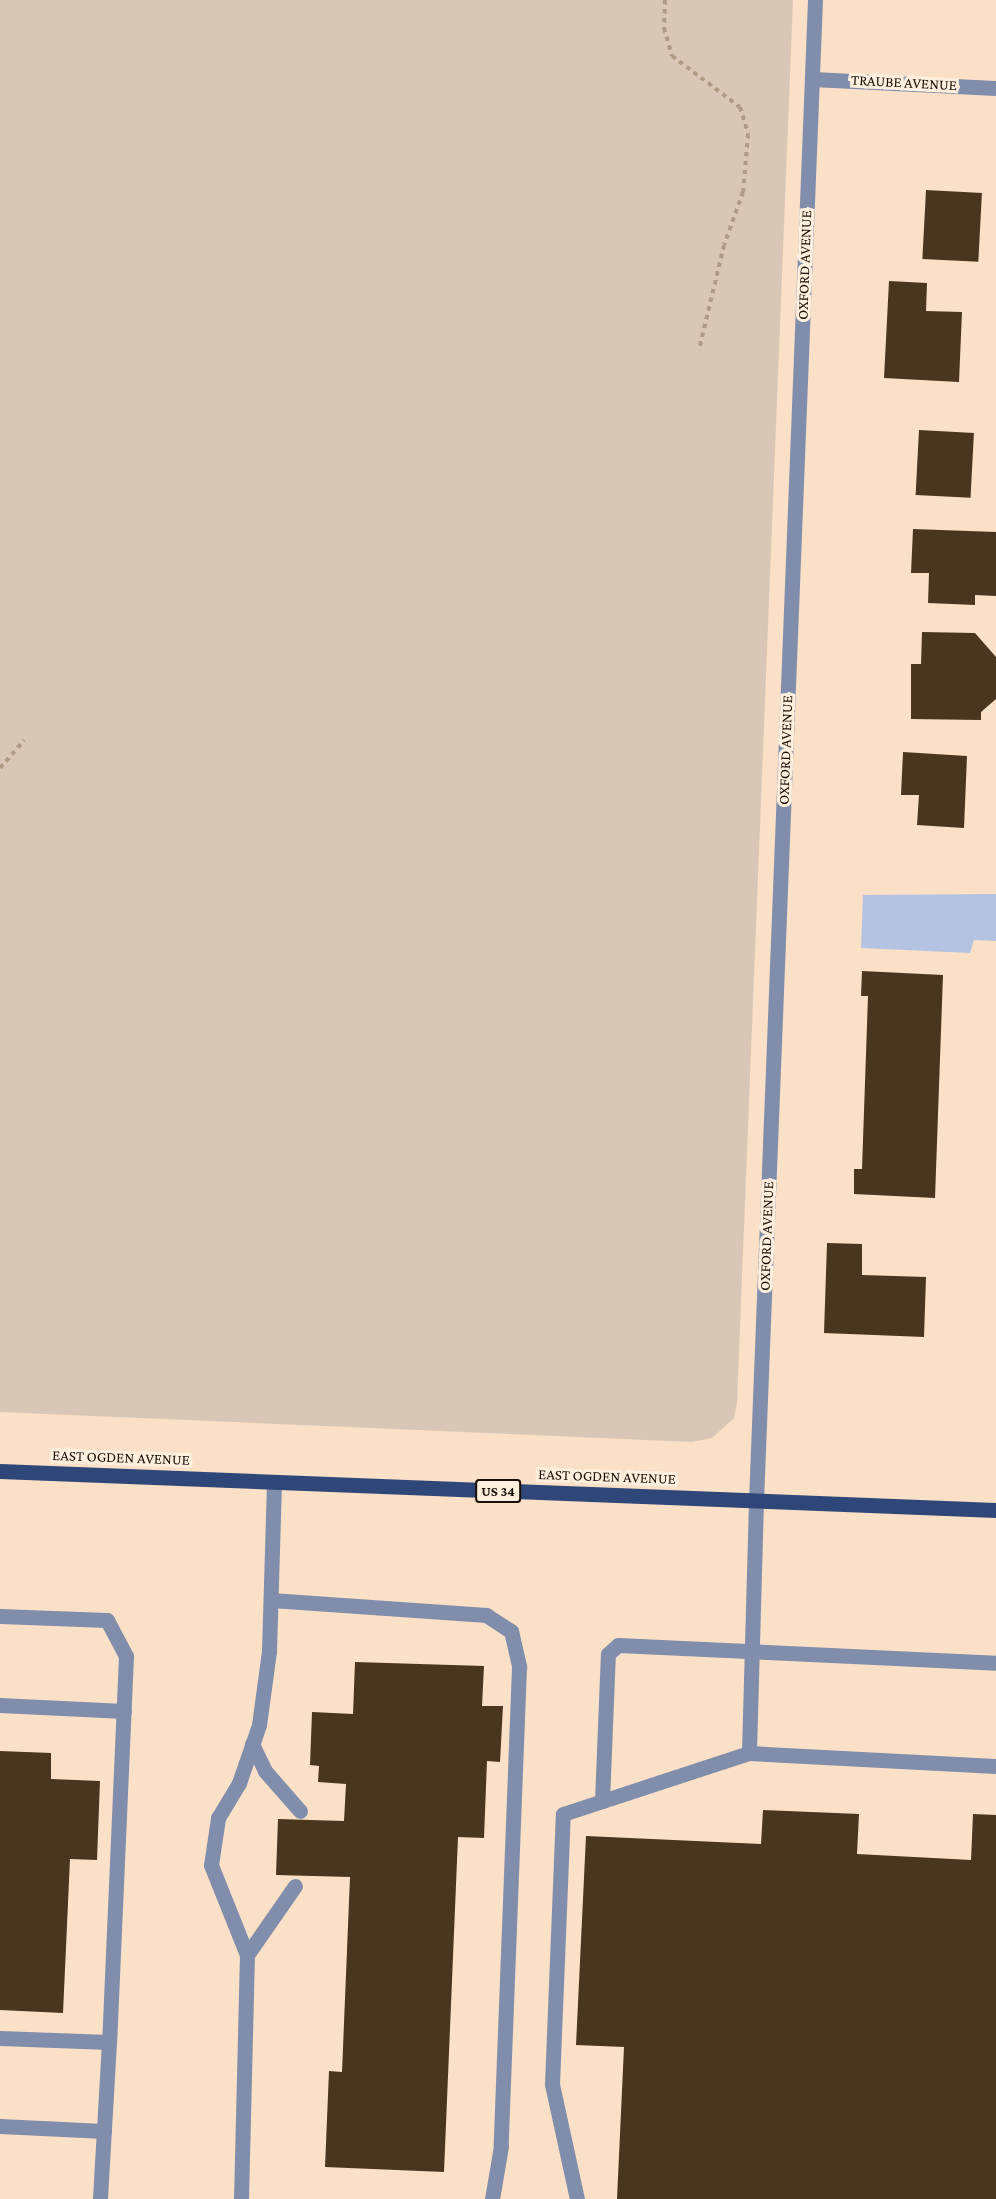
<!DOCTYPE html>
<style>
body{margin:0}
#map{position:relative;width:996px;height:2199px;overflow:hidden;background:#fae0c6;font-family:"Crimson Pro",serif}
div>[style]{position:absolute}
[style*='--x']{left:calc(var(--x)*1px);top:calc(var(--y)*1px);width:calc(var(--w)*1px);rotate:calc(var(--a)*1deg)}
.green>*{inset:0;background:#d8c7b6}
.water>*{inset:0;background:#b4c3e1}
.building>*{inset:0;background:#4a351f;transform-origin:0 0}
.path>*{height:4px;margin-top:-2px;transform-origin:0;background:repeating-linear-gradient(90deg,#af9a86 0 4.5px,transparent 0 9px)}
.service>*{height:15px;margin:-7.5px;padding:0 7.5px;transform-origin:7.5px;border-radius:7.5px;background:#808eac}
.minor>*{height:15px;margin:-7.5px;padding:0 7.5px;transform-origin:7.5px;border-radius:7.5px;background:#808eac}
.primary>*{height:15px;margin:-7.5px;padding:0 7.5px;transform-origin:7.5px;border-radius:7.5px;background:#2f4679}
span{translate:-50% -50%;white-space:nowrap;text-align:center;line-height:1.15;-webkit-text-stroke:6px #ffefdf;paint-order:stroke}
.shield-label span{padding:2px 4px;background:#ffefdf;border:2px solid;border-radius:4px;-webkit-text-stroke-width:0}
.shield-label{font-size:14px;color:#180f07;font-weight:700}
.street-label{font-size:15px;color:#180f07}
</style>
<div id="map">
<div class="green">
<i style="clip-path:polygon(0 0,793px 0,737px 1403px,734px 1418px,712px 1438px,692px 1442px,0 1412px)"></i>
</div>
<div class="water">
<i style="clip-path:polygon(996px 894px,996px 941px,974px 940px,970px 953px,861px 948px,863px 895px)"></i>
</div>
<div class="building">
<i style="left:926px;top:190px;width:56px;height:69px;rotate:3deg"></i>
<i style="clip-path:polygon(889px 281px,927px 283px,926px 311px,962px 312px,959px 382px,884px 378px)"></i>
<i style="left:919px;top:430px;width:55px;height:65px;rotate:3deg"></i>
<i style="clip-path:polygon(913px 529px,996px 532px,996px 596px,975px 595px,975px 605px,928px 603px,929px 573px,911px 573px)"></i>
<i style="clip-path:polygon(922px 632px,975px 633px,996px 657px,996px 699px,981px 712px,981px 720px,911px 719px,911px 664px,921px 664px)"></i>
<i style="clip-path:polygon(903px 752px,967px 756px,964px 828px,917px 825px,919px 795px,901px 795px)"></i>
<i style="clip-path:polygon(862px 971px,943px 975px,935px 1198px,854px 1194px,854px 1169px,862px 1169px,868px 996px,861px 996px)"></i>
<i style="clip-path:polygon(827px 1243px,862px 1244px,862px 1275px,926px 1277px,924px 1337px,824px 1333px)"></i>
<i style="clip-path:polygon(355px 1662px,484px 1666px,482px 1706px,503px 1706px,500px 1762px,487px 1761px,484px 1838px,458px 1837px,444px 2172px,325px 2167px,329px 2071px,342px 2072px,350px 1877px,276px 1875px,278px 1819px,344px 1821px,346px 1784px,318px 1782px,319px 1766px,310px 1765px,312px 1712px,353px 1714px)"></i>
<i style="clip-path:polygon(0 1751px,51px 1753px,51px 1779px,100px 1781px,97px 1860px,70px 1859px,63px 2013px,0 2010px)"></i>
<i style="clip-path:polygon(763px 1810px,859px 1814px,857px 1854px,971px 1860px,973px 1814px,996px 1815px,996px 2199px,617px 2199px,624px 2047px,576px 2045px,586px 1836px,761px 1844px)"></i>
</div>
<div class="path">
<i style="--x:665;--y:0;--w:28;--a:92"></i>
<i style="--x:664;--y:28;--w:29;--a:74"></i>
<i style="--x:672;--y:56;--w:85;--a:36.9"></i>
<i style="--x:740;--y:107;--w:28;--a:73"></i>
<i style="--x:748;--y:134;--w:58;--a:94.9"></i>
<i style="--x:743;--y:192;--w:56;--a:109.7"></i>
<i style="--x:724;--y:245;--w:108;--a:103.4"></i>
<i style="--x:0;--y:768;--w:37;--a:-49"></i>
</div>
<div class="service">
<i style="--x:756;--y:1501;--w:252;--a:91.6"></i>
<i style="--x:749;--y:1753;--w:247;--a:3"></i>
<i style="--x:271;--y:1600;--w:216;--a:4"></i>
<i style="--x:486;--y:1615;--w:30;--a:33"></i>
<i style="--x:511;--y:1631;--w:37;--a:77"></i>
<i style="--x:519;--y:1667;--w:479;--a:92.2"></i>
<i style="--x:501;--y:2146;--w:54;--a:99.6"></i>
<i style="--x:0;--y:1616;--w:107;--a:2.1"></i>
<i style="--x:107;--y:1620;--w:41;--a:62.2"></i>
<i style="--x:126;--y:1656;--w:386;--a:92.5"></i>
<i style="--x:0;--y:1705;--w:124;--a:2.8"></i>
<i style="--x:252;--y:1744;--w:30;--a:64"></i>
<i style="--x:265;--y:1771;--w:53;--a:48.8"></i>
<i style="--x:602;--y:1801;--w:147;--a:-87.7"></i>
<i style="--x:608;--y:1654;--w:13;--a:-42"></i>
<i style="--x:618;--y:1645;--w:378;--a:2.7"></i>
<i style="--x:247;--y:1955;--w:84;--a:-55.2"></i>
<i style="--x:0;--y:2038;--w:109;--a:2.1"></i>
<i style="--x:109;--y:2042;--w:157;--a:93.3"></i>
<i style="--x:0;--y:2126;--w:104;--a:2.8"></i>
<i style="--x:241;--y:2199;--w:244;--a:-88.6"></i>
<i style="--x:247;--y:1955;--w:97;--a:-111.8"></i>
<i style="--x:211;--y:1865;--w:48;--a:-81.5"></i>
<i style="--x:218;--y:1818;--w:41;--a:-59"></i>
<i style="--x:239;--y:1783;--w:61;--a:-71"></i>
<i style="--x:259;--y:1725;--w:75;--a:-82.3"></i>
<i style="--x:269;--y:1651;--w:168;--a:-88.3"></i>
<i style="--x:577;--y:2199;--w:118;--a:-102.3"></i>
<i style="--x:552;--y:2084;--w:270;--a:-87.7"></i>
<i style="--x:563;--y:1814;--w:196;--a:-18.2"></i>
</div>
<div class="minor">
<i style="--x:812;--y:79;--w:184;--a:2.8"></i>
<i style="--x:756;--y:1501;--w:1502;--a:-87.75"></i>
</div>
<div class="primary">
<i style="--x:0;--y:1471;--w:997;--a:2.24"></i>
</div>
<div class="shield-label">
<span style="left:498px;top:1491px">US 34</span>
</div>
<div class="street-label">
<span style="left:904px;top:83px;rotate:3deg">TRAUBE AVENUE</span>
<span style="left:805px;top:265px;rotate:-88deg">OXFORD AVENUE</span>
<span style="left:786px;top:750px;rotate:-88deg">OXFORD AVENUE</span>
<span style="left:767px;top:1236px;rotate:-88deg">OXFORD AVENUE</span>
<span style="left:121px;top:1458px;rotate:2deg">EAST OGDEN AVENUE</span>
<span style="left:607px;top:1477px;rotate:2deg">EAST OGDEN AVENUE</span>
</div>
</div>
